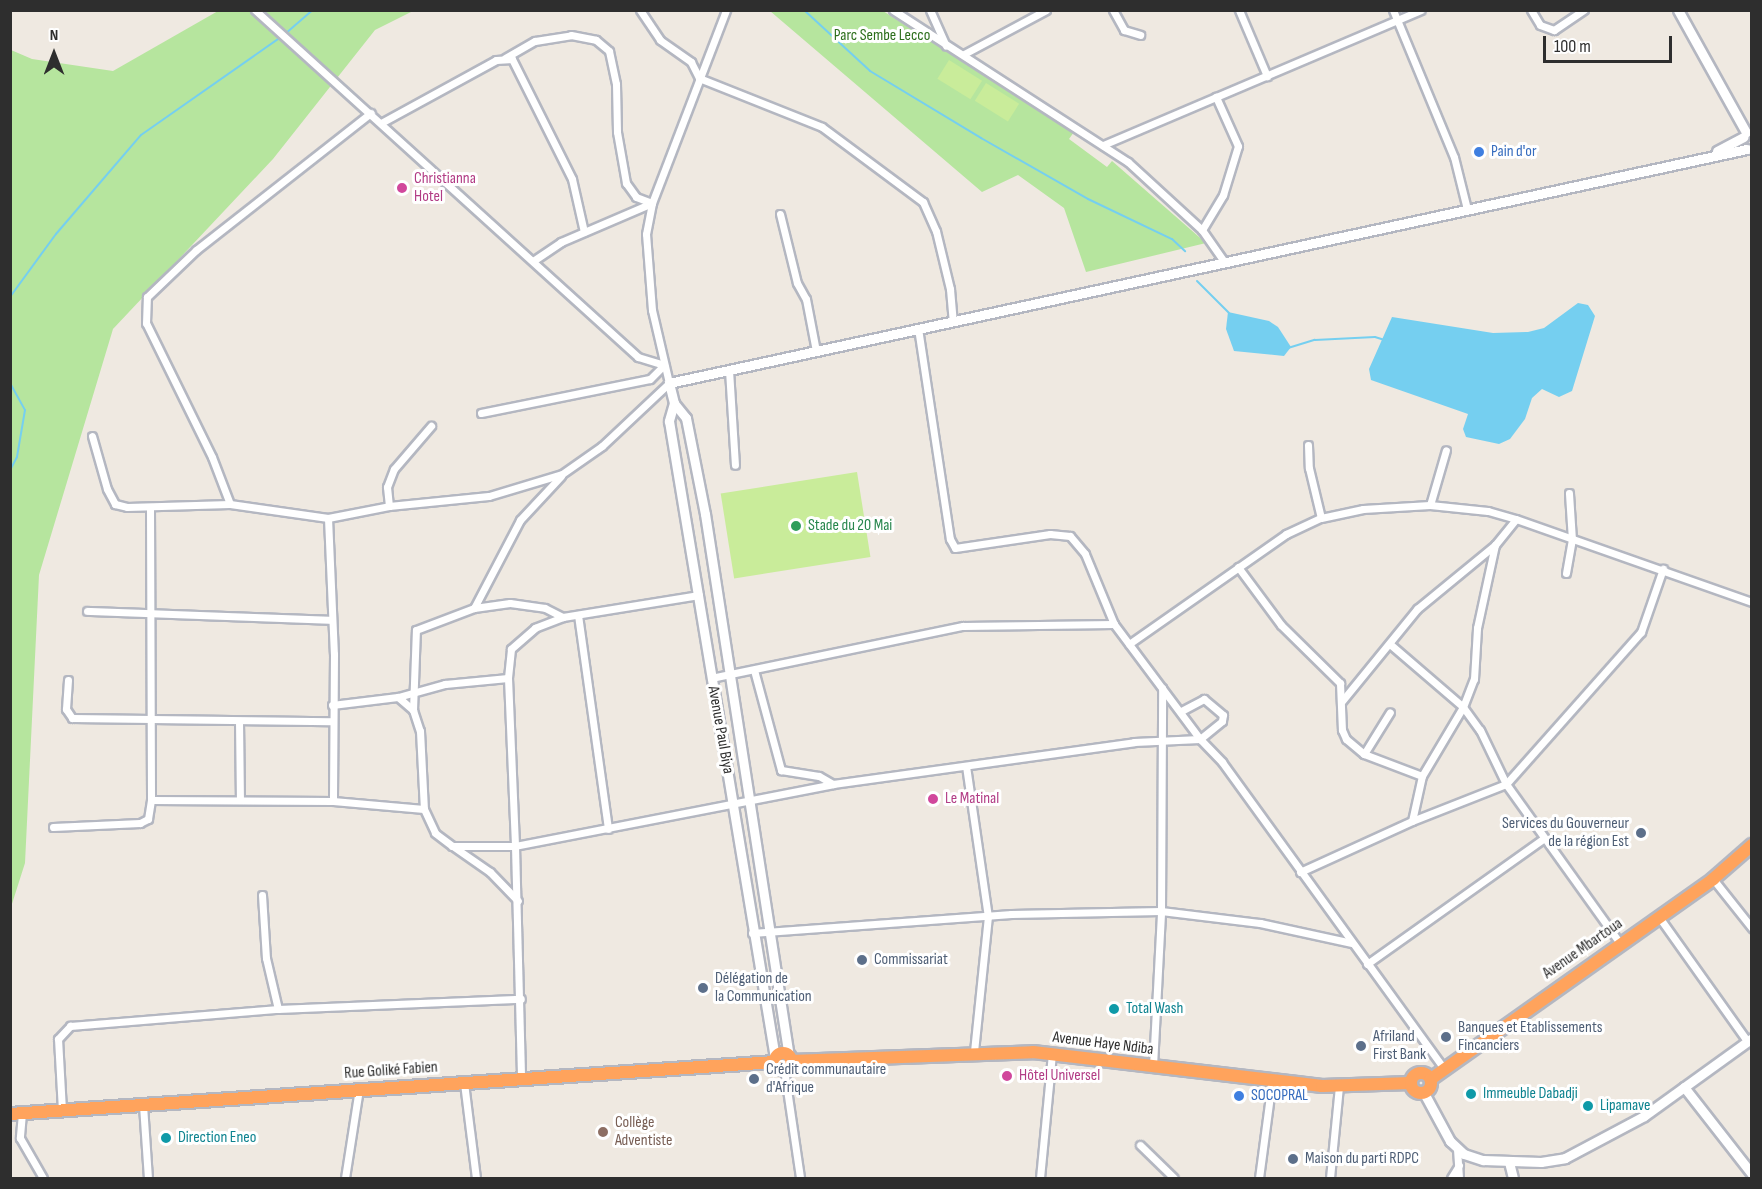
<!DOCTYPE html>
<meta charset="utf-8">
<style>
body{margin:0}
#map{position:relative;width:1762px;height:1189px;overflow:hidden;background:#efe9e1;font-family:"Sofia Sans Condensed",sans-serif}
div>[style]{position:absolute}
[style*='--x']{left:calc(var(--x)*1px);top:calc(var(--y)*1px);width:calc(var(--w)*1px);rotate:calc(var(--a)*1deg)}
.green>*{inset:0;background:#b6e59e}
.pitch>*{inset:0;background:#c9ec9a;transform-origin:0 0}
.water>*{inset:0;background:#75cff0}
.stream>*{height:2px;margin:-1px;padding:0 1px;transform-origin:1px;border-radius:1px;background:#75cff0}
.roads{filter:drop-shadow(2px 0 #b4b7c1) drop-shadow(-2px 0 #b4b7c1) drop-shadow(0 2px #b4b7c1) drop-shadow(0 -2px #b4b7c1)}
.street>*{height:7px;margin:-3.5px;padding:0 3.5px;transform-origin:3.5px;border-radius:3.5px;background:#fff}
.secondary>*{height:9px;margin:-4.5px;padding:0 4.5px;transform-origin:4.5px;border-radius:4.5px;background:#fff}
.highway>*{height:12px;margin:-6px;padding:0 6px;transform-origin:6px;border-radius:6px;background:#ffa35c}
.highway>.ring{margin:-6px;padding:0;box-sizing:content-box;background:none;border:12px solid #ffa35c;border-radius:50%}
.dots>*{width:16px;height:16px;translate:-50% -50%;box-sizing:border-box;border:3px solid #fff;border-radius:50%}
span{translate:-50% -50%;white-space:nowrap;text-align:center;line-height:1.15;-webkit-text-stroke:6px #fff;paint-order:stroke}
.park-label{font-size:16px;color:#2c6e1b}
.shop-label{font-size:16px;color:#366cbe}
.left{translate:0 -50%;text-align:left}
.hotel-label{font-size:16px;color:#b23c85}
.leisure-label{font-size:16px;color:#27864d}
.street-label{font-size:16px;color:#2e2e2e}
.service-label{font-size:16px;color:#4e5e75}
.right{translate:-100% -50%;text-align:right}
.culture-label{font-size:16px;color:#0d838f}
.education-label{font-size:16px;color:#785e54}
.frame{position:absolute;inset:0;border:12px solid #2e2e2e;pointer-events:none}
.north{position:absolute;left:24px;top:24px;width:60px;height:60px;-webkit-text-stroke:4px #fff;paint-order:stroke;rotate:0deg;font-size:16px;font-weight:700;line-height:24px;text-align:center;color:#2e2e2e}
.north::after{content:'';display:block;margin:auto;width:21px;height:27px;background:#2e2e2e;clip-path:polygon(50% 0,100% 100%,50% 72%,0 100%)}
.scale{position:absolute;left:1543px;top:36px;width:129px;height:27px;box-sizing:border-box;border:3px solid #2e2e2e;border-top:0;padding-left:8px;font-size:18px;line-height:21px;white-space:nowrap;color:#2e2e2e;-webkit-text-stroke:4px #fff;paint-order:stroke}
</style>
<div id="map">
<div class="green">
<i style="clip-path:polygon(218px 11px,413px 11px,375px 30px,273px 159px,113px 329px,39px 575px,25px 863px,11px 907px,11px 50px,32px 59px,113px 71px)"></i>
<i style="clip-path:polygon(770px 11px,883px 11px,1074px 132px,1069px 139px,1107px 167px,1112px 161px,1206px 243px,1086px 272px,1064px 208px,1018px 175px,982px 192px)"></i>
</div>
<div class="pitch">
<i style="left:949px;top:60px;width:39px;height:22px;rotate:32deg"></i>
<i style="left:986px;top:83px;width:39px;height:21px;rotate:32deg"></i>
<i style="left:857px;top:472px;width:86px;height:138px;rotate:81deg"></i>
</div>
<div class="water">
<i style="clip-path:polygon(1578px 303px,1588px 305px,1595px 316px,1572px 391px,1559px 397px,1542px 389px,1532px 398px,1525px 419px,1510px 439px,1499px 444px,1466px 437px,1463px 429px,1468px 414px,1371px 380px,1369px 369px,1392px 317px,1493px 333px,1528px 332px,1544px 328px)"></i>
<i style="clip-path:polygon(1228px 312px,1269px 321px,1278px 327px,1291px 347px,1284px 356px,1234px 351px,1226px 329px)"></i>
</div>
<div class="stream">
<i style="--x:804;--y:10;--w:90;--a:42.7"></i>
<i style="--x:870;--y:71;--w:130;--a:31.1"></i>
<i style="--x:981;--y:138;--w:123;--a:29.7"></i>
<i style="--x:1088;--y:199;--w:93;--a:25.5"></i>
<i style="--x:1172;--y:239;--w:18;--a:43"></i>
<i style="--x:285;--y:34;--w:37;--a:-41"></i>
<i style="--x:1197;--y:281;--w:45;--a:45"></i>
<i style="--x:10;--y:297;--w:78;--a:-53.9"></i>
<i style="--x:56;--y:234;--w:130;--a:-49.4"></i>
<i style="--x:141;--y:135;--w:171;--a:-35"></i>
<i style="--x:1288;--y:348;--w:28;--a:-17"></i>
<i style="--x:1315;--y:340;--w:60;--a:-2.9"></i>
<i style="--x:1375;--y:337;--w:10;--a:17"></i>
<i style="--x:10;--y:383;--w:31;--a:61"></i>
<i style="--x:25;--y:410;--w:48;--a:99.7"></i>
<i style="--x:17;--y:457;--w:15;--a:118"></i>
</div>
<div class="roads">
<div class="street">
<i style="--x:255;--y:10;--w:517;--a:42.18"></i>
<i style="--x:638;--y:357;--w:27;--a:17"></i>
<i style="--x:640;--y:10;--w:36;--a:56"></i>
<i style="--x:660;--y:40;--w:38;--a:35"></i>
<i style="--x:691;--y:62;--w:18;--a:63"></i>
<i style="--x:699;--y:78;--w:132;--a:21.7"></i>
<i style="--x:822;--y:127;--w:126;--a:36.6"></i>
<i style="--x:923;--y:202;--w:32;--a:66"></i>
<i style="--x:936;--y:231;--w:60;--a:76.4"></i>
<i style="--x:950;--y:289;--w:32;--a:85"></i>
<i style="--x:893;--y:10;--w:280;--a:32.9"></i>
<i style="--x:1128;--y:162;--w:100;--a:42.6"></i>
<i style="--x:1202;--y:230;--w:39;--a:55"></i>
<i style="--x:930;--y:10;--w:39;--a:66"></i>
<i style="--x:1113;--y:10;--w:23;--a:61"></i>
<i style="--x:1124;--y:30;--w:17;--a:17"></i>
<i style="--x:1239;--y:10;--w:72;--a:67"></i>
<i style="--x:1393;--y:10;--w:159;--a:67.5"></i>
<i style="--x:1454;--y:157;--w:54;--a:76"></i>
<i style="--x:1531;--y:10;--w:17;--a:59"></i>
<i style="--x:1540;--y:25;--w:15;--a:20"></i>
<i style="--x:1554;--y:30;--w:36;--a:-34"></i>
<i style="--x:964;--y:54;--w:93;--a:-28.2"></i>
<i style="--x:505;--y:58;--w:34;--a:-30"></i>
<i style="--x:535;--y:41;--w:36;--a:-9"></i>
<i style="--x:571;--y:35;--w:25;--a:11"></i>
<i style="--x:596;--y:40;--w:17;--a:40"></i>
<i style="--x:609;--y:51;--w:34;--a:78"></i>
<i style="--x:616;--y:84;--w:48;--a:88.8"></i>
<i style="--x:617;--y:132;--w:52;--a:80"></i>
<i style="--x:626;--y:183;--w:17;--a:54"></i>
<i style="--x:636;--y:197;--w:17;--a:21"></i>
<i style="--x:381;--y:123;--w:131;--a:-28.7"></i>
<i style="--x:496;--y:60;--w:16;--a:-4"></i>
<i style="--x:512;--y:59;--w:134;--a:63.4"></i>
<i style="--x:572;--y:179;--w:54;--a:77.2"></i>
<i style="--x:1103;--y:145;--w:345;--a:-23"></i>
<i style="--x:780;--y:214;--w:71;--a:76.2"></i>
<i style="--x:797;--y:283;--w:18;--a:61"></i>
<i style="--x:806;--y:299;--w:53;--a:79.1"></i>
<i style="--x:1202;--y:230;--w:41;--a:-59"></i>
<i style="--x:1223;--y:195;--w:51;--a:-73"></i>
<i style="--x:1238;--y:146;--w:54;--a:-114.2"></i>
<i style="--x:533;--y:261;--w:34;--a:-34"></i>
<i style="--x:561;--y:242;--w:99;--a:-23.2"></i>
<i style="--x:918;--y:328;--w:213;--a:81.4"></i>
<i style="--x:950;--y:539;--w:10;--a:61"></i>
<i style="--x:955;--y:548;--w:96;--a:-8.4"></i>
<i style="--x:1050;--y:534;--w:20;--a:6"></i>
<i style="--x:1070;--y:536;--w:23;--a:50"></i>
<i style="--x:1085;--y:554;--w:76;--a:67.5"></i>
<i style="--x:729;--y:370;--w:95;--a:86.4"></i>
<i style="--x:481;--y:413;--w:172;--a:-11.4"></i>
<i style="--x:650;--y:379;--w:20;--a:-45"></i>
<i style="--x:92;--y:436;--w:55;--a:74.2"></i>
<i style="--x:107;--y:489;--w:17;--a:62"></i>
<i style="--x:115;--y:504;--w:12;--a:14"></i>
<i style="--x:127;--y:507;--w:103;--a:-1.7"></i>
<i style="--x:230;--y:504;--w:99;--a:8.1"></i>
<i style="--x:328;--y:518;--w:62;--a:-11.1"></i>
<i style="--x:389;--y:506;--w:100;--a:-5.7"></i>
<i style="--x:489;--y:496;--w:76;--a:-16.8"></i>
<i style="--x:562;--y:474;--w:49;--a:-35"></i>
<i style="--x:602;--y:446;--w:92;--a:-43.2"></i>
<i style="--x:669;--y:383;--w:75;--a:-103.1"></i>
<i style="--x:652;--y:310;--w:76;--a:-94.5"></i>
<i style="--x:646;--y:234;--w:32;--a:-79"></i>
<i style="--x:652;--y:203;--w:207;--a:-69"></i>
<i style="--x:1308;--y:445;--w:23;--a:88"></i>
<i style="--x:1309;--y:468;--w:51;--a:76.5"></i>
<i style="--x:230;--y:504;--w:50;--a:-111"></i>
<i style="--x:212;--y:457;--w:149;--a:-116.2"></i>
<i style="--x:146;--y:323;--w:26;--a:-88"></i>
<i style="--x:147;--y:297;--w:68;--a:-43.8"></i>
<i style="--x:196;--y:250;--w:222;--a:-38.1"></i>
<i style="--x:1430;--y:505;--w:57;--a:-73.8"></i>
<i style="--x:389;--y:506;--w:19;--a:-96"></i>
<i style="--x:387;--y:487;--w:19;--a:-69"></i>
<i style="--x:394;--y:469;--w:57;--a:-49.3"></i>
<i style="--x:150;--y:508;--w:292;--a:89.8"></i>
<i style="--x:151;--y:800;--w:182;--a:0.3"></i>
<i style="--x:333;--y:801;--w:91;--a:5"></i>
<i style="--x:424;--y:809;--w:26;--a:65"></i>
<i style="--x:435;--y:833;--w:21;--a:37"></i>
<i style="--x:452;--y:846;--w:63;--a:0"></i>
<i style="--x:515;--y:846;--w:233;--a:88.5"></i>
<i style="--x:328;--y:518;--w:136;--a:87.5"></i>
<i style="--x:334;--y:654;--w:147;--a:90.4"></i>
<i style="--x:1238;--y:567;--w:72;--a:53.4"></i>
<i style="--x:1281;--y:625;--w:83;--a:44.5"></i>
<i style="--x:1340;--y:683;--w:47;--a:87.6"></i>
<i style="--x:1342;--y:730;--w:10;--a:66"></i>
<i style="--x:1346;--y:739;--w:23;--a:40"></i>
<i style="--x:1364;--y:754;--w:62;--a:20.8"></i>
<i style="--x:1566;--y:573;--w:34;--a:-80"></i>
<i style="--x:1572;--y:540;--w:47;--a:-93.7"></i>
<i style="--x:699;--y:595;--w:138;--a:170.8"></i>
<i style="--x:563;--y:617;--w:30;--a:159"></i>
<i style="--x:535;--y:628;--w:32;--a:139"></i>
<i style="--x:511;--y:649;--w:29;--a:96"></i>
<i style="--x:508;--y:678;--w:168;--a:87.6"></i>
<i style="--x:515;--y:846;--w:324;--a:-11"></i>
<i style="--x:833;--y:784;--w:304;--a:-7.9"></i>
<i style="--x:1134;--y:742;--w:66;--a:-2.6"></i>
<i style="--x:1200;--y:739;--w:28;--a:-39"></i>
<i style="--x:1222;--y:721;--w:6;--a:-81"></i>
<i style="--x:1223;--y:715;--w:25;--a:-140"></i>
<i style="--x:1204;--y:699;--w:26;--a:152"></i>
<i style="--x:474;--y:608;--w:99;--a:-62.4"></i>
<i style="--x:520;--y:520;--w:60;--a:-47"></i>
<i style="--x:87;--y:611;--w:245;--a:2.1"></i>
<i style="--x:578;--y:615;--w:216;--a:82"></i>
<i style="--x:1129;--y:644;--w:192;--a:-35"></i>
<i style="--x:1286;--y:534;--w:38;--a:-25"></i>
<i style="--x:1321;--y:518;--w:43;--a:-12.1"></i>
<i style="--x:1363;--y:509;--w:67;--a:-3.4"></i>
<i style="--x:1430;--y:505;--w:58;--a:5.9"></i>
<i style="--x:1488;--y:511;--w:29;--a:16"></i>
<i style="--x:1516;--y:519;--w:250;--a:19.4"></i>
<i style="--x:1391;--y:645;--w:95;--a:40.7"></i>
<i style="--x:1463;--y:707;--w:29;--a:54"></i>
<i style="--x:1480;--y:730;--w:60;--a:64.3"></i>
<i style="--x:1506;--y:784;--w:196;--a:54.4"></i>
<i style="--x:754;--y:670;--w:104;--a:74.9"></i>
<i style="--x:781;--y:770;--w:38;--a:9"></i>
<i style="--x:819;--y:776;--w:16;--a:30"></i>
<i style="--x:711;--y:678;--w:257;--a:-11.7"></i>
<i style="--x:963;--y:626;--w:151;--a:-0.8"></i>
<i style="--x:1114;--y:624;--w:144;--a:53.2"></i>
<i style="--x:1200;--y:739;--w:32;--a:46"></i>
<i style="--x:1222;--y:762;--w:379;--a:54.1"></i>
<i style="--x:68;--y:680;--w:29;--a:94"></i>
<i style="--x:66;--y:709;--w:11;--a:56"></i>
<i style="--x:72;--y:718;--w:259;--a:0.7"></i>
<i style="--x:398;--y:697;--w:20;--a:41"></i>
<i style="--x:413;--y:710;--w:22;--a:72"></i>
<i style="--x:420;--y:731;--w:78;--a:87.1"></i>
<i style="--x:1342;--y:701;--w:119;--a:-50.8"></i>
<i style="--x:1417;--y:609;--w:101;--a:-39.4"></i>
<i style="--x:1495;--y:545;--w:33;--a:-51"></i>
<i style="--x:332;--y:705;--w:66;--a:-6.9"></i>
<i style="--x:398;--y:697;--w:49;--a:-15.5"></i>
<i style="--x:445;--y:684;--w:63;--a:-5.4"></i>
<i style="--x:413;--y:710;--w:80;--a:-87.9"></i>
<i style="--x:416;--y:630;--w:62;--a:-20.8"></i>
<i style="--x:474;--y:608;--w:36;--a:-8"></i>
<i style="--x:510;--y:603;--w:35;--a:8"></i>
<i style="--x:545;--y:608;--w:20;--a:27"></i>
<i style="--x:239;--y:721;--w:78;--a:89.3"></i>
<i style="--x:1364;--y:754;--w:49;--a:-58.2"></i>
<i style="--x:966;--y:766;--w:152;--a:81.7"></i>
<i style="--x:988;--y:916;--w:137;--a:95.9"></i>
<i style="--x:1412;--y:821;--w:46;--a:-77.5"></i>
<i style="--x:1422;--y:776;--w:80;--a:-59.3"></i>
<i style="--x:1463;--y:707;--w:30;--a:-69"></i>
<i style="--x:1474;--y:679;--w:51;--a:-86.6"></i>
<i style="--x:1477;--y:628;--w:85;--a:-77.8"></i>
<i style="--x:53;--y:827;--w:87;--a:-2.6"></i>
<i style="--x:140;--y:823;--w:9;--a:-27"></i>
<i style="--x:148;--y:819;--w:19;--a:-81"></i>
<i style="--x:454;--y:847;--w:44;--a:34.8"></i>
<i style="--x:490;--y:872;--w:40;--a:46"></i>
<i style="--x:1300;--y:872;--w:123;--a:-24.5"></i>
<i style="--x:1412;--y:821;--w:101;--a:-21.5"></i>
<i style="--x:1506;--y:784;--w:203;--a:-48.4"></i>
<i style="--x:1641;--y:632;--w:67;--a:-70.8"></i>
<i style="--x:1713;--y:879;--w:63;--a:51.5"></i>
<i style="--x:262;--y:895;--w:63;--a:86.4"></i>
<i style="--x:266;--y:958;--w:52;--a:76.8"></i>
<i style="--x:1659;--y:917;--w:152;--a:54.6"></i>
<i style="--x:752;--y:933;--w:260;--a:-4.2"></i>
<i style="--x:1011;--y:914;--w:150;--a:-1.1"></i>
<i style="--x:1161;--y:911;--w:100;--a:6.9"></i>
<i style="--x:1260;--y:923;--w:94;--a:12.3"></i>
<i style="--x:1367;--y:964;--w:216;--a:-35.4"></i>
<i style="--x:1153;--y:1066;--w:155;--a:-87"></i>
<i style="--x:1161;--y:911;--w:223;--a:-89.7"></i>
<i style="--x:784;--y:1069;--w:110;--a:81.6"></i>
<i style="--x:464;--y:1083;--w:96;--a:82.8"></i>
<i style="--x:143;--y:1105;--w:73;--a:86.1"></i>
<i style="--x:62;--y:1110;--w:71;--a:-93.2"></i>
<i style="--x:58;--y:1039;--w:18;--a:-47"></i>
<i style="--x:70;--y:1026;--w:209;--a:-4.7"></i>
<i style="--x:278;--y:1009;--w:243;--a:-2.4"></i>
<i style="--x:22;--y:1113;--w:25;--a:95"></i>
<i style="--x:20;--y:1138;--w:46;--a:60.1"></i>
<i style="--x:1140;--y:1145;--w:47;--a:44.1"></i>
<i style="--x:1457;--y:1149;--w:29;--a:86"></i>
<i style="--x:345;--y:1178;--w:90;--a:-81.1"></i>
<i style="--x:1040;--y:1178;--w:125;--a:-84.5"></i>
<i style="--x:1259;--y:1178;--w:99;--a:-82.4"></i>
<i style="--x:1330;--y:1178;--w:92;--a:-84.4"></i>
<i style="--x:1451;--y:1178;--w:15;--a:-58"></i>
</div>
<div class="secondary">
<i style="--x:1678;--y:10;--w:140;--a:60.9"></i>
<i style="--x:1717;--y:151;--w:30;--a:-28"></i>
<i style="--x:674;--y:403;--w:19;--a:106"></i>
<i style="--x:669;--y:421;--w:646;--a:80.55"></i>
<i style="--x:789;--y:1057;--w:549;--a:-98.79"></i>
<i style="--x:705;--y:514;--w:98;--a:-101.2"></i>
<i style="--x:686;--y:418;--w:19;--a:-129"></i>
<i style="--x:674;--y:403;--w:21;--a:-104"></i>
<i style="--x:669;--y:383;--w:1103;--a:-12.25"></i>
<i style="--x:1684;--y:1087;--w:110;--a:52"></i>
<i style="--x:1424;--y:1093;--w:55;--a:61.6"></i>
<i style="--x:1450;--y:1141;--w:19;--a:43"></i>
<i style="--x:1464;--y:1154;--w:20;--a:18"></i>
<i style="--x:1483;--y:1160;--w:58;--a:2"></i>
<i style="--x:1541;--y:1162;--w:24;--a:-9"></i>
<i style="--x:1565;--y:1158;--w:89;--a:-28"></i>
<i style="--x:1644;--y:1116;--w:133;--a:-35.8"></i>
<i style="--x:1509;--y:1162;--w:16;--a:76"></i>
</div>
<div class="highway">
<i class="ring" style="left:775px;top:1053px;width:4px;height:4px"></i>
<i style="--x:791;--y:1061;--w:242;--a:-2.1"></i>
<i style="--x:1033;--y:1052;--w:291;--a:6.7"></i>
<i style="--x:1322;--y:1086;--w:89;--a:-1.9"></i>
<i class="ring" style="left:1411px;top:1073px;width:8px;height:8px"></i>
<i style="--x:1431;--y:1079;--w:346;--a:-35.3"></i>
<i style="--x:1713;--y:879;--w:52;--a:-41.1"></i>
<i style="--x:10;--y:1114;--w:766;--a:-3.89"></i>
</div>
</div>
<div class="dots">
<i style="left:1479px;top:152px;background:#3f7fe0"></i>
<i style="left:402px;top:188px;background:#d1479c"></i>
<i style="left:796px;top:526px;background:#2e9e5b"></i>
<i style="left:933px;top:799px;background:#d1479c"></i>
<i style="left:1641px;top:833px;background:#5c6f8a"></i>
<i style="left:862px;top:960px;background:#5c6f8a"></i>
<i style="left:703px;top:988px;background:#5c6f8a"></i>
<i style="left:1114px;top:1009px;background:#0f9aa8"></i>
<i style="left:1446px;top:1037px;background:#5c6f8a"></i>
<i style="left:1361px;top:1046px;background:#5c6f8a"></i>
<i style="left:1007px;top:1076px;background:#d1479c"></i>
<i style="left:754px;top:1079px;background:#5c6f8a"></i>
<i style="left:1471px;top:1094px;background:#0f9aa8"></i>
<i style="left:1239px;top:1096px;background:#3f7fe0"></i>
<i style="left:1588px;top:1106px;background:#0f9aa8"></i>
<i style="left:603px;top:1132px;background:#8d6e63"></i>
<i style="left:166px;top:1138px;background:#0f9aa8"></i>
<i style="left:1293px;top:1159px;background:#5c6f8a"></i>
</div>
<div class="park-label">
<span style="left:882px;top:36px">Parc Sembe Lecco</span>
</div>
<div class="shop-label">
<span class="left" style="left:1491px;top:152px">Pain d'or</span>
<span class="left" style="left:1251px;top:1096px">SOCOPRAL</span>
</div>
<div class="hotel-label">
<span class="left" style="left:414px;top:188px">Christianna<br>Hotel</span>
<span class="left" style="left:945px;top:799px">Le Matinal</span>
<span class="left" style="left:1019px;top:1076px">Hôtel Universel</span>
</div>
<div class="leisure-label">
<span class="left" style="left:808px;top:526px">Stade du 20 Mai</span>
</div>
<div class="street-label">
<span style="left:720px;top:730px;rotate:80deg">Avenue Paul Biya</span>
<span style="left:1583px;top:949px;rotate:-35deg">Avenue Mbartoua</span>
<span style="left:1103px;top:1044px;rotate:7deg">Avenue Haye Ndiba</span>
<span style="left:391px;top:1071px;rotate:-4deg">Rue Goliké Fabien</span>
</div>
<div class="service-label">
<span class="right" style="left:1629px;top:833px">Services du Gouverneur<br>de la région Est</span>
<span class="left" style="left:874px;top:960px">Commissariat</span>
<span class="left" style="left:715px;top:988px">Délégation de<br>la Communication</span>
<span class="left" style="left:1458px;top:1037px">Banques et Etablissements<br>Fincanciers</span>
<span class="left" style="left:1373px;top:1046px">Afriland<br>First Bank</span>
<span class="left" style="left:766px;top:1079px">Crédit communautaire<br>d'Afrique</span>
<span class="left" style="left:1305px;top:1159px">Maison du parti RDPC</span>
</div>
<div class="culture-label">
<span class="left" style="left:1126px;top:1009px">Total Wash</span>
<span class="left" style="left:1483px;top:1094px">Immeuble Dabadji</span>
<span class="left" style="left:1600px;top:1106px">Lipamave</span>
<span class="left" style="left:178px;top:1138px">Direction Eneo</span>
</div>
<div class="education-label">
<span class="left" style="left:615px;top:1132px">Collège<br>Adventiste</span>
</div>
<div class="frame"></div>
<div class="north">N</div>
<div class="scale">100 m</div>
</div>
